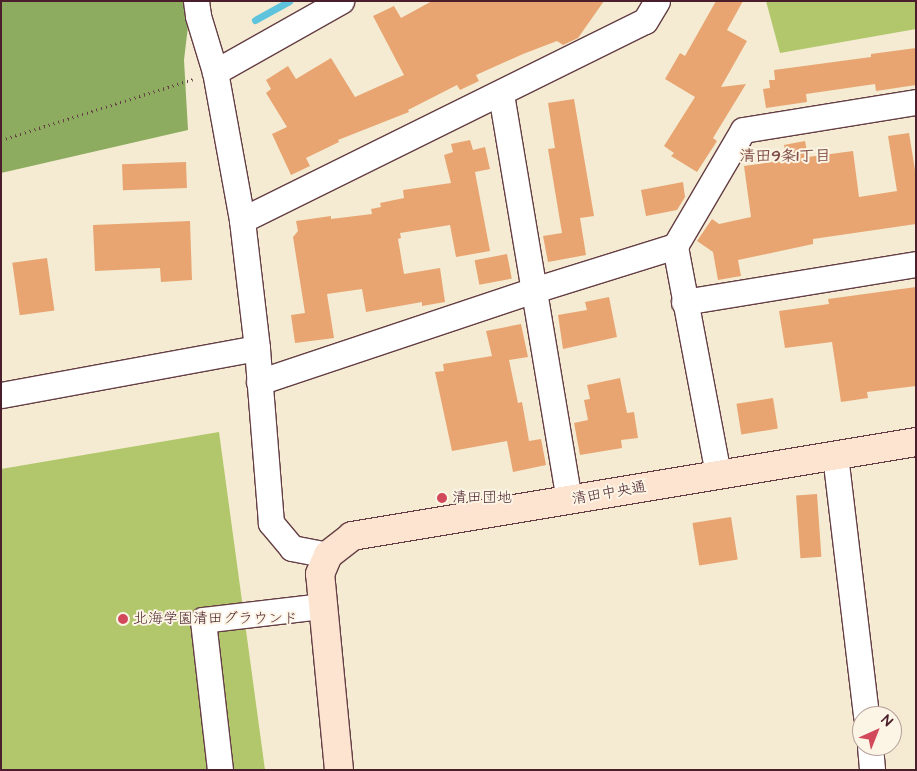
<!DOCTYPE html>
<meta charset="utf-8">
<style>
body{margin:0}
#map{position:relative;width:917px;height:771px;overflow:hidden;background:#f4ebd2;font-family:"Architects Daughter","Klee One",sans-serif}
div>[style]{position:absolute}
[style*='--x']{left:calc(var(--x)*1px);top:calc(var(--y)*1px);width:calc(var(--w)*1px);rotate:calc(var(--a)*1deg)}
.green>*{inset:0;background:#b2c76b}
.forest>*{inset:0;background:#8dac5f}
.stream>*{height:7px;margin:-3.5px;padding:0 3.5px;transform-origin:3.5px;border-radius:3.5px;background:#5ec3dc}
.building>*{inset:0;background:#e8a571;transform-origin:0 0}
.path>*{height:3px;margin-top:-1.5px;transform-origin:0;background:repeating-linear-gradient(90deg,#643e44 0 1px,transparent 0 5px)}
.roads{filter:drop-shadow(1px 0 #643e44) drop-shadow(-1px 0 #643e44) drop-shadow(0 1px #643e44) drop-shadow(0 -1px #643e44)}
.street>*{height:25px;margin:-12.5px;padding:0 12.5px;transform-origin:12.5px;border-radius:12.5px;background:#fff}
.secondary>*{height:28px;margin:-14px;padding:0 14px;transform-origin:14px;border-radius:14px;background:#fde4d1}
.dots>*{width:14px;height:14px;translate:-50% -50%;box-sizing:border-box;border:2px solid #fcf5e5;border-radius:50%}
span{translate:-50% -50%;white-space:nowrap;text-align:center;line-height:1.15;-webkit-text-stroke:4px #fcf5e5;paint-order:stroke}
.street-label{font-size:15px;color:#4a1f2b}
.poi-label{font-size:15px;color:#4a1f2b}
.left{translate:0 -50%;text-align:left}
.neighbourhood-label{font-size:16px;color:#814e44;font-weight:700}
.frame{position:absolute;inset:0;border:2px solid #4a1f2b;pointer-events:none}
.north{position:absolute;left:852px;top:706px;width:50px;height:50px;box-sizing:border-box;background:#fcf5e5;border:1px solid #b59f9b;border-radius:50%;rotate:44deg;font-size:14px;font-weight:700;line-height:20px;text-align:center;color:#4a1f2b}
.north::after{content:'';display:block;margin:auto;width:18px;height:22px;background:#d1495b;clip-path:polygon(50% 0,100% 100%,50% 72%,0 100%)}
</style>
<div id="map">
<div class="green">
<i style="clip-path:polygon(766px 1px,916px 1px,916px 29px,780px 53px)"></i>
<i style="clip-path:polygon(219px 432px,265px 770px,1px 770px,1px 469px)"></i>
</div>
<div class="forest">
<i style="clip-path:polygon(1px 1px,191px 1px,184px 60px,188px 130px,1px 173px)"></i>
</div>
<div class="stream">
<i style="--x:255;--y:20;--w:39;--a:-29"></i>
</div>
<div class="building">
<i style="clip-path:polygon(432px 1px,604px 1px,578px 38px,563px 45px,557px 41px,523px 54px,476px 75px,479px 81px,460px 90px,457px 85px,408px 110px,409px 112px,338px 140px,339px 142px,306px 158px,310px 166px,291px 175px,272px 134px,287px 127px,266px 93px,271px 89px,266px 80px,288px 66px,296px 79px,331px 58px,355px 97px,404px 75px,373px 16px,394px 6px,401px 18px)"></i>
<i style="clip-path:polygon(716px 1px,743px 1px,727px 30px,747px 41px,721px 87px,746px 84px,713px 138px,717px 141px,697px 172px,671px 156px,674px 153px,664px 146px,695px 97px,665px 79px,680px 53px,685px 56px)"></i>
<i style="clip-path:polygon(916px 48px,916px 85px,876px 91px,875px 84px,806px 94px,807px 102px,766px 108px,763px 89px,770px 88px,769px 80px,775px 80px,774px 70px,871px 57px,871px 54px)"></i>
<i style="clip-path:polygon(574px 99px,594px 216px,580px 218px,586px 255px,548px 262px,543px 236px,562px 233px,548px 149px,555px 148px,548px 103px)"></i>
<i style="clip-path:polygon(909px 133px,916px 176px,916px 224px,813px 239px,813px 244px,738px 260px,741px 276px,718px 280px,713px 252px,697px 241px,712px 219px,719px 224px,751px 217px,744px 166px,787px 160px,784px 145px,805px 141px,808px 157px,853px 151px,859px 197px,897px 191px,888px 136px)"></i>
<i style="clip-path:polygon(470px 140px,473px 150px,485px 147px,490px 169px,475px 172px,490px 251px,456px 257px,450px 225px,400px 233px,401px 238px,398px 239px,404px 274px,440px 268px,445px 302px,422px 306px,422px 302px,366px 312px,362px 289px,327px 294px,334px 338px,295px 343px,291px 315px,305px 313px,293px 237px,298px 231px,296px 221px,331px 216px,331px 219px,372px 214px,371px 209px,381px 207px,380px 203px,404px 198px,403px 190px,451px 183px,444px 155px,453px 152px,451px 144px)"></i>
<i style="left:186px;top:162px;width:26px;height:64px;rotate:88deg"></i>
<i style="clip-path:polygon(683px 182px,685px 197px,677px 210px,646px 216px,641px 190px)"></i>
<i style="clip-path:polygon(190px 221px,192px 280px,161px 282px,160px 268px,95px 271px,93px 225px)"></i>
<i style="left:507px;top:254px;width:25px;height:33px;rotate:79deg"></i>
<i style="left:47px;top:258px;width:53px;height:35px;rotate:82deg"></i>
<i style="clip-path:polygon(916px 287px,916px 386px,867px 392px,868px 398px,841px 402px,832px 342px,785px 348px,779px 311px,829px 304px,828px 299px)"></i>
<i style="clip-path:polygon(609px 297px,617px 337px,563px 349px,558px 315px,587px 310px,585px 302px)"></i>
<i style="clip-path:polygon(521px 324px,528px 357px,509px 360px,518px 403px,522px 402px,529px 441px,541px 439px,546px 465px,513px 472px,507px 441px,452px 451px,435px 372px,444px 371px,443px 364px,492px 356px,486px 331px)"></i>
<i style="clip-path:polygon(620px 378px,627px 413px,634px 412px,638px 438px,621px 440px,622px 448px,580px 455px,574px 423px,588px 420px,584px 400px,590px 399px,587px 385px)"></i>
<i style="left:773px;top:398px;width:31px;height:37px;rotate:81deg"></i>
<i style="left:817px;top:494px;width:63px;height:21px;rotate:86deg"></i>
<i style="left:731px;top:517px;width:43px;height:39px;rotate:81deg"></i>
</div>
<div class="path">
<i style="--x:1;--y:140;--w:201;--a:-17.6"></i>
</div>
<div class="roads">
<div class="street">
<i style="--x:196;--y:1;--w:15;--a:82"></i>
<i style="--x:198;--y:16;--w:59;--a:73.1"></i>
<i style="--x:501;--y:94;--w:412;--a:80.5"></i>
<i style="--x:242;--y:220;--w:449;--a:-26.3"></i>
<i style="--x:645;--y:21;--w:23;--a:-59"></i>
<i style="--x:684;--y:302;--w:235;--a:-9.3"></i>
<i style="--x:259;--y:382;--w:290;--a:-18.5"></i>
<i style="--x:534;--y:290;--w:148;--a:-17.3"></i>
<i style="--x:1;--y:395;--w:260;--a:-10.4"></i>
<i style="--x:835;--y:455;--w:263;--a:83.2"></i>
<i style="--x:718;--y:474;--w:232;--a:-100.7"></i>
<i style="--x:675;--y:246;--w:134;--a:-59.6"></i>
<i style="--x:743;--y:130;--w:175;--a:-9.2"></i>
<i style="--x:328;--y:555;--w:37;--a:-169"></i>
<i style="--x:292;--y:548;--w:33;--a:-130"></i>
<i style="--x:271;--y:523;--w:176;--a:-94.6"></i>
<i style="--x:257;--y:348;--w:129;--a:-96.7"></i>
<i style="--x:242;--y:220;--w:150;--a:-100.3"></i>
<i style="--x:215;--y:72;--w:145;--a:-29.4"></i>
<i style="--x:870;--y:746;--w:24;--a:85"></i>
<i style="--x:220;--y:770;--w:151;--a:-96.5"></i>
<i style="--x:203;--y:620;--w:121;--a:-6.7"></i>
</div>
<div class="secondary">
<i style="--x:339;--y:770;--w:197;--a:-95.5"></i>
<i style="--x:320;--y:574;--w:21;--a:-67"></i>
<i style="--x:328;--y:555;--w:31;--a:-38"></i>
<i style="--x:352;--y:536;--w:572;--a:-9.46"></i>
</div>
</div>
<div class="dots">
<i style="left:442px;top:498px;background:#d1495b"></i>
<i style="left:123px;top:619px;background:#d1495b"></i>
</div>
<div class="street-label">
<span style="left:609px;top:493px;rotate:-10deg">清田中央通</span>
</div>
<div class="poi-label">
<span class="left" style="left:452px;top:498px">清田団地</span>
<span class="left" style="left:133px;top:619px">北海学園清田グラウンド</span>
</div>
<div class="neighbourhood-label">
<span style="left:785px;top:156px">清田9条1丁目</span>
</div>
<div class="frame"></div>
<div class="north">N</div>
</div>
